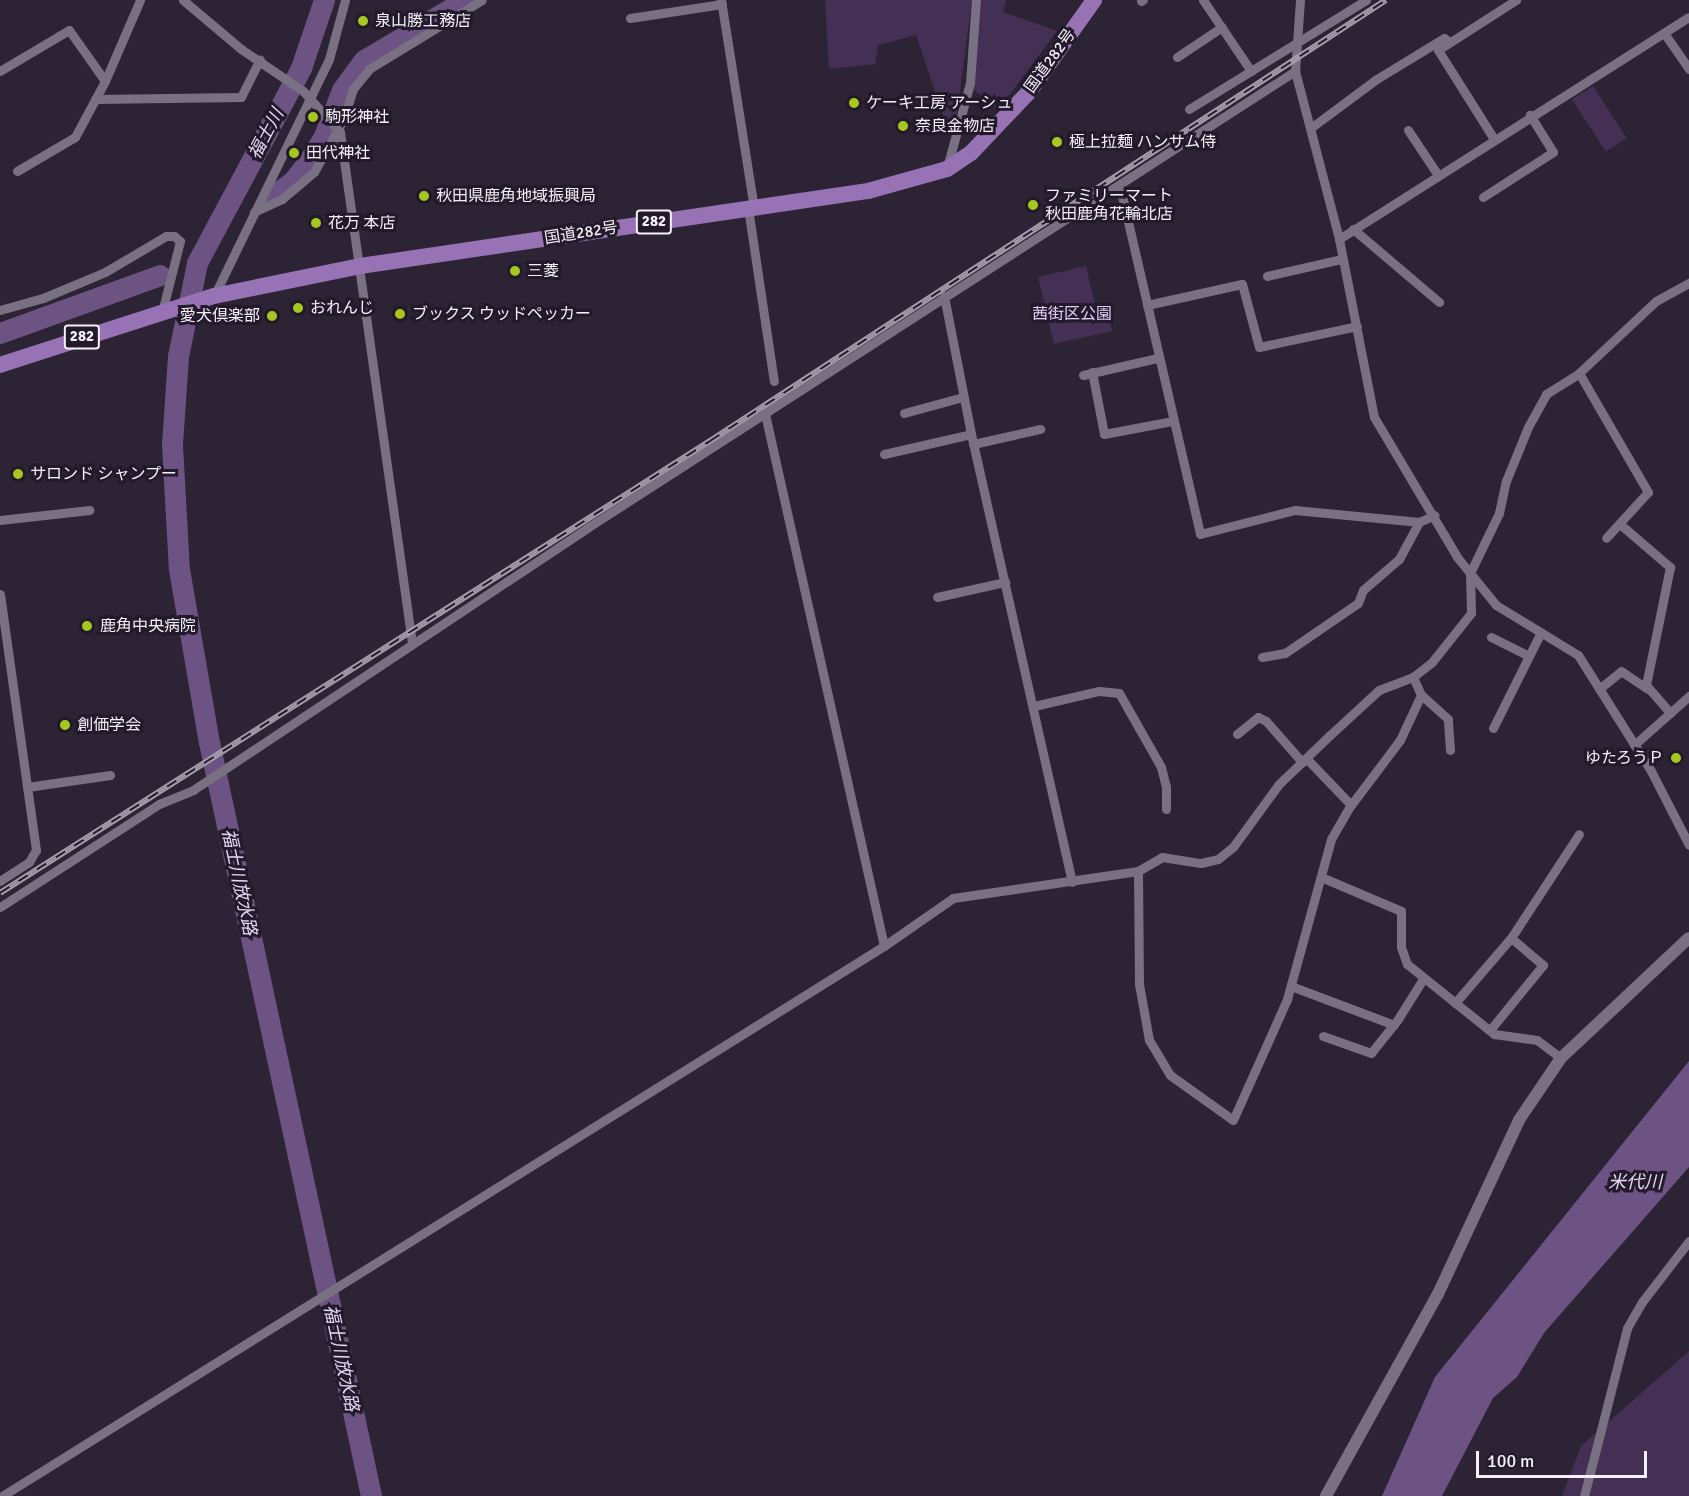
<!DOCTYPE html>
<meta charset="utf-8">
<style>
body{margin:0}
#map{position:relative;width:1689px;height:1496px;overflow:hidden;background:#2c2334;font-family:Signika,"Noto Sans JP",sans-serif}
div>[style]{position:absolute}
[style*='--x']{left:calc(var(--x)*1px);top:calc(var(--y)*1px);width:calc(var(--w)*1px);rotate:calc(var(--a)*1deg)}
.green>*{inset:0;background:#443054;transform-origin:0 0}
.water>*{inset:0;background:#6d5383}
.river>*{height:21px;margin:-10.5px;padding:0 10.5px;transform-origin:10.5px;border-radius:10.5px;background:#6d5383}
.minor>*{height:9px;margin:-4.5px;padding:0 4.5px;transform-origin:4.5px;border-radius:4.5px;background:#7a7083}
.tertiary>*{height:12px;margin:-6px;padding:0 6px;transform-origin:6px;border-radius:6px;background:#7a7083}
.trunk>*{height:16px;margin:-8px;padding:0 8px;transform-origin:8px;border-radius:8px;background:#9772b4}
.rail>*{height:6px;margin-top:-3px;transform-origin:0;background:repeating-linear-gradient(90deg,#221a2a 0 11px,#a39ca9 0 22px);box-sizing:border-box;border-block:2px solid #a39ca9}
.dots>*{width:16px;height:16px;translate:-50% -50%;box-sizing:border-box;border:3px solid #221a2a;border-radius:50%}
span{translate:-50% -50%;white-space:nowrap;text-align:center;line-height:1.15;-webkit-text-stroke:6px #221a2a;paint-order:stroke}
.shield-label span{padding:2px 4px;background:#221a2a;border:2px solid;border-radius:4px;-webkit-text-stroke-width:0}
.shield-label{font-size:15px;color:#f5effa;font-weight:700}
.poi-label{font-size:16px;color:#f5effa}
.left{translate:0 -50%;text-align:left}
.right{translate:-100% -50%;text-align:right}
.street-label{font-size:16px;color:#f5effa}
.park-label{font-size:16px;color:#e3cbf8}
.water-label{font-size:18px;color:#e6d6f4;font-style:italic}
.scale{position:absolute;left:1476px;top:1451px;width:171px;height:27px;box-sizing:border-box;border:3px solid #f5effa;border-top:0;padding-left:8px;font-size:18px;line-height:21px;white-space:nowrap;color:#f5effa;-webkit-text-stroke:4px #221a2a;paint-order:stroke}
</style>
<div id="map">
<div class="green">
<i style="clip-path:polygon(825px 0,972px 0,957px 113px,945px 121px,916px 35px,878px 45px,875px 64px,829px 69px)"></i>
<i style="clip-path:polygon(980px 0,1006px 0,1003px 12px,1057px 31px,998px 110px,972px 88px)"></i>
<i style="left:1593px;top:86px;width:62px;height:25px;rotate:57deg"></i>
<i style="clip-path:polygon(1086px 266px,1097px 314px,1108px 311px,1112px 331px,1054px 344px,1038px 277px)"></i>
<i style="clip-path:polygon(1689px 1351px,1689px 1496px,1562px 1496px,1581px 1446px)"></i>
</div>
<div class="water">
<i style="clip-path:polygon(1689px 1061px,1689px 1167px,1544px 1333px,1517px 1377px,1493px 1398px,1442px 1496px,1382px 1496px,1435px 1377px)"></i>
</div>
<div class="river">
<i style="--x:324;--y:0;--w:72;--a:108.7"></i>
<i style="--x:301;--y:68;--w:221;--a:118.1"></i>
<i style="--x:197;--y:263;--w:95;--a:101.5"></i>
<i style="--x:178;--y:356;--w:89;--a:93.9"></i>
<i style="--x:172;--y:445;--w:124;--a:86.8"></i>
<i style="--x:179;--y:569;--w:176;--a:80.2"></i>
<i style="--x:209;--y:742;--w:771;--a:77.87"></i>
<i style="--x:271;--y:197;--w:27;--a:-36"></i>
<i style="--x:293;--y:181;--w:24;--a:-52"></i>
<i style="--x:308;--y:162;--w:31;--a:-58"></i>
<i style="--x:324;--y:136;--w:49;--a:-68.6"></i>
<i style="--x:342;--y:90;--w:37;--a:-54"></i>
<i style="--x:364;--y:60;--w:117;--a:-30.7"></i>
<i style="--x:0;--y:333;--w:170;--a:-19.9"></i>
</div>
<div class="minor">
<i style="--x:183;--y:0;--w:76;--a:40.2"></i>
<i style="--x:241;--y:49;--w:75;--a:34.1"></i>
<i style="--x:303;--y:91;--w:55;--a:47.9"></i>
<i style="--x:340;--y:132;--w:516;--a:81.98"></i>
<i style="--x:721;--y:0;--w:211;--a:81"></i>
<i style="--x:1203;--y:0;--w:86;--a:55.9"></i>
<i style="--x:1300;--y:0;--w:71;--a:94"></i>
<i style="--x:1295;--y:71;--w:174;--a:75.3"></i>
<i style="--x:1339;--y:239;--w:181;--a:78.9"></i>
<i style="--x:1374;--y:417;--w:163;--a:59.3"></i>
<i style="--x:1457;--y:557;--w:62;--a:50.9"></i>
<i style="--x:1496;--y:605;--w:96;--a:31.4"></i>
<i style="--x:1578;--y:655;--w:137;--a:57.8"></i>
<i style="--x:1651;--y:771;--w:83;--a:62.8"></i>
<i style="--x:1141;--y:1;--w:2;--a:-27"></i>
<i style="--x:630;--y:18;--w:93;--a:-8.7"></i>
<i style="--x:1664;--y:33;--w:44;--a:55.2"></i>
<i style="--x:1177;--y:57;--w:54;--a:-33.7"></i>
<i style="--x:0;--y:71;--w:80;--a:-30.7"></i>
<i style="--x:69;--y:30;--w:62;--a:54.8"></i>
<i style="--x:95;--y:99;--w:146;--a:-0.8"></i>
<i style="--x:241;--y:97;--w:42;--a:-63.4"></i>
<i style="--x:1189;--y:109;--w:208;--a:-31.6"></i>
<i style="--x:1312;--y:127;--w:79;--a:-36.7"></i>
<i style="--x:1375;--y:80;--w:81;--a:-31.3"></i>
<i style="--x:1444;--y:38;--w:7;--a:34"></i>
<i style="--x:1408;--y:130;--w:54;--a:56.3"></i>
<i style="--x:1494;--y:139;--w:105;--a:-122.2"></i>
<i style="--x:1438;--y:50;--w:93;--a:-32.7"></i>
<i style="--x:947;--y:168;--w:88;--a:-74.9"></i>
<i style="--x:970;--y:83;--w:83;--a:-85.9"></i>
<i style="--x:17;--y:171;--w:67;--a:-30.4"></i>
<i style="--x:75;--y:137;--w:64;--a:-61.8"></i>
<i style="--x:105;--y:81;--w:88;--a:-66.6"></i>
<i style="--x:1120;--y:187;--w:356;--a:77"></i>
<i style="--x:1200;--y:534;--w:98;--a:-14.2"></i>
<i style="--x:1295;--y:510;--w:125;--a:5.5"></i>
<i style="--x:1419;--y:522;--w:17;--a:-24"></i>
<i style="--x:1483;--y:197;--w:83;--a:-32.7"></i>
<i style="--x:1553;--y:152;--w:44;--a:-121.9"></i>
<i style="--x:748;--y:208;--w:175;--a:81.5"></i>
<i style="--x:254;--y:212;--w:31;--a:-25"></i>
<i style="--x:282;--y:199;--w:42;--a:-40.2"></i>
<i style="--x:314;--y:172;--w:62;--a:-60.9"></i>
<i style="--x:344;--y:118;--w:30;--a:-73"></i>
<i style="--x:353;--y:89;--w:26;--a:-51"></i>
<i style="--x:369;--y:69;--w:132;--a:-31.4"></i>
<i style="--x:1353;--y:229;--w:113;--a:40.3"></i>
<i style="--x:1339;--y:239;--w:414;--a:-32.4"></i>
<i style="--x:1267;--y:276;--w:77;--a:-12.8"></i>
<i style="--x:214;--y:296;--w:263;--a:-64.1"></i>
<i style="--x:329;--y:59;--w:61;--a:-74.8"></i>
<i style="--x:944;--y:296;--w:141;--a:78.9"></i>
<i style="--x:971;--y:434;--w:459;--a:77.3"></i>
<i style="--x:1147;--y:305;--w:97;--a:-12.5"></i>
<i style="--x:1242;--y:284;--w:65;--a:74.9"></i>
<i style="--x:1259;--y:347;--w:100;--a:-12.1"></i>
<i style="--x:0;--y:310;--w:45;--a:-15.6"></i>
<i style="--x:43;--y:298;--w:67;--a:-22.8"></i>
<i style="--x:105;--y:272;--w:71;--a:-30.5"></i>
<i style="--x:166;--y:236;--w:8;--a:0"></i>
<i style="--x:174;--y:236;--w:8;--a:40"></i>
<i style="--x:180;--y:241;--w:73;--a:104.2"></i>
<i style="--x:1092;--y:372;--w:63;--a:79"></i>
<i style="--x:1104;--y:434;--w:69;--a:-10.8"></i>
<i style="--x:1579;--y:373;--w:138;--a:59.9"></i>
<i style="--x:1648;--y:492;--w:62;--a:132.4"></i>
<i style="--x:1083;--y:375;--w:77;--a:-12.8"></i>
<i style="--x:904;--y:413;--w:61;--a:-15.2"></i>
<i style="--x:765;--y:414;--w:545;--a:77.39"></i>
<i style="--x:973;--y:444;--w:69;--a:-12.6"></i>
<i style="--x:884;--y:454;--w:89;--a:-12.9"></i>
<i style="--x:0;--y:520;--w:90;--a:-6.4"></i>
<i style="--x:1621;--y:525;--w:65;--a:40.6"></i>
<i style="--x:1670;--y:567;--w:120;--a:101.5"></i>
<i style="--x:1646;--y:685;--w:37;--a:49"></i>
<i style="--x:0;--y:594;--w:259;--a:82"></i>
<i style="--x:36;--y:850;--w:14;--a:120"></i>
<i style="--x:29;--y:862;--w:35;--a:147"></i>
<i style="--x:937;--y:597;--w:70;--a:-12.4"></i>
<i style="--x:1491;--y:637;--w:42;--a:26.6"></i>
<i style="--x:1262;--y:657;--w:23;--a:-10"></i>
<i style="--x:1285;--y:653;--w:88;--a:-34.4"></i>
<i style="--x:1358;--y:603;--w:14;--a:-69"></i>
<i style="--x:1363;--y:590;--w:48;--a:-40.7"></i>
<i style="--x:1399;--y:559;--w:42;--a:-61.6"></i>
<i style="--x:1599;--y:689;--w:28;--a:-39"></i>
<i style="--x:1621;--y:671;--w:32;--a:34"></i>
<i style="--x:1034;--y:706;--w:67;--a:-13"></i>
<i style="--x:1099;--y:691;--w:20;--a:6"></i>
<i style="--x:1119;--y:693;--w:85;--a:60.4"></i>
<i style="--x:1161;--y:767;--w:21;--a:76"></i>
<i style="--x:1166;--y:787;--w:22;--a:90"></i>
<i style="--x:1493;--y:728;--w:107;--a:-63.4"></i>
<i style="--x:1237;--y:734;--w:27;--a:-39"></i>
<i style="--x:1258;--y:717;--w:9;--a:27"></i>
<i style="--x:1266;--y:721;--w:55;--a:48.7"></i>
<i style="--x:1634;--y:745;--w:74;--a:-41.7"></i>
<i style="--x:1450;--y:750;--w:31;--a:-94"></i>
<i style="--x:1448;--y:719;--w:36;--a:-138"></i>
<i style="--x:1421;--y:695;--w:20;--a:-114"></i>
<i style="--x:1413;--y:677;--w:24;--a:-38"></i>
<i style="--x:1432;--y:662;--w:63;--a:-51.5"></i>
<i style="--x:1471;--y:613;--w:40;--a:-91.4"></i>
<i style="--x:1470;--y:573;--w:67;--a:-64.2"></i>
<i style="--x:1499;--y:513;--w:33;--a:-78"></i>
<i style="--x:1506;--y:481;--w:58;--a:-67.8"></i>
<i style="--x:1528;--y:427;--w:38;--a:-61"></i>
<i style="--x:1546;--y:394;--w:39;--a:-32"></i>
<i style="--x:1579;--y:373;--w:105;--a:-43.1"></i>
<i style="--x:1656;--y:301;--w:38;--a:-29"></i>
<i style="--x:1306;--y:758;--w:65;--a:46.2"></i>
<i style="--x:27;--y:787;--w:84;--a:-8.2"></i>
<i style="--x:1138;--y:871;--w:113;--a:89.5"></i>
<i style="--x:1139;--y:984;--w:57;--a:79.9"></i>
<i style="--x:1149;--y:1040;--w:41;--a:59"></i>
<i style="--x:1170;--y:1075;--w:77;--a:35.5"></i>
<i style="--x:1233;--y:1120;--w:133;--a:-65.9"></i>
<i style="--x:1287;--y:999;--w:166;--a:-74.6"></i>
<i style="--x:1331;--y:839;--w:39;--a:-60"></i>
<i style="--x:1351;--y:805;--w:81;--a:-53"></i>
<i style="--x:1400;--y:740;--w:50;--a:-65"></i>
<i style="--x:1321;--y:877;--w:87;--a:23"></i>
<i style="--x:1401;--y:911;--w:36;--a:90"></i>
<i style="--x:1401;--y:947;--w:18;--a:71"></i>
<i style="--x:1407;--y:964;--w:112;--a:38.8"></i>
<i style="--x:1494;--y:1034;--w:43;--a:7.9"></i>
<i style="--x:1537;--y:1040;--w:30;--a:37"></i>
<i style="--x:0;--y:907;--w:189;--a:-32.9"></i>
<i style="--x:159;--y:804;--w:37;--a:-22"></i>
<i style="--x:193;--y:790;--w:473;--a:-33.6"></i>
<i style="--x:587;--y:528;--w:843;--a:-32.84"></i>
<i style="--x:1291;--y:986;--w:110;--a:20.7"></i>
<i style="--x:1455;--y:1003;--w:86;--a:-49.3"></i>
<i style="--x:1511;--y:938;--w:124;--a:-56.8"></i>
<i style="--x:1490;--y:1030;--w:84;--a:-50.8"></i>
<i style="--x:1543;--y:965;--w:42;--a:-139.8"></i>
<i style="--x:1323;--y:1036;--w:51;--a:19.5"></i>
<i style="--x:1371;--y:1053;--w:43;--a:-51.5"></i>
<i style="--x:1398;--y:1019;--w:47;--a:-58"></i>
<i style="--x:2;--y:1496;--w:1039;--a:-31.95"></i>
<i style="--x:884;--y:946;--w:84;--a:-34.8"></i>
<i style="--x:953;--y:898;--w:187;--a:-8.3"></i>
<i style="--x:1138;--y:871;--w:28;--a:-30"></i>
<i style="--x:1162;--y:857;--w:39;--a:9"></i>
<i style="--x:1201;--y:863;--w:17;--a:-13"></i>
<i style="--x:1218;--y:859;--w:19;--a:-39"></i>
<i style="--x:1233;--y:847;--w:78;--a:-53.9"></i>
<i style="--x:1279;--y:784;--w:71;--a:-43.9"></i>
<i style="--x:1330;--y:735;--w:67;--a:-42.6"></i>
<i style="--x:1379;--y:690;--w:36;--a:-21"></i>
<i style="--x:1584;--y:1496;--w:173;--a:-75.6"></i>
<i style="--x:1627;--y:1328;--w:30;--a:-60"></i>
<i style="--x:1642;--y:1302;--w:77;--a:-52.4"></i>
</div>
<div class="tertiary">
<i style="--x:1326;--y:1496;--w:231;--a:-61"></i>
<i style="--x:1438;--y:1294;--w:192;--a:-65"></i>
<i style="--x:1519;--y:1120;--w:75;--a:-55.9"></i>
<i style="--x:1561;--y:1058;--w:175;--a:-43.2"></i>
</div>
<div class="trunk">
<i style="--x:0;--y:365;--w:225;--a:-17.9"></i>
<i style="--x:214;--y:296;--w:149;--a:-11.6"></i>
<i style="--x:360;--y:266;--w:514;--a:-8.4"></i>
<i style="--x:868;--y:191;--w:82;--a:-15.6"></i>
<i style="--x:947;--y:169;--w:29;--a:-34"></i>
<i style="--x:971;--y:153;--w:83;--a:-46.5"></i>
<i style="--x:1028;--y:93;--w:114;--a:-54.6"></i>
</div>
<div class="rail">
<i style="--x:0;--y:893;--w:842;--a:-32.48"></i>
<i style="--x:710;--y:441;--w:807;--a:-33.12"></i>
</div>
<div class="dots">
<i style="left:363px;top:21px;background:#a7c71e"></i>
<i style="left:854px;top:103px;background:#a7c71e"></i>
<i style="left:313px;top:117px;background:#a7c71e"></i>
<i style="left:903px;top:126px;background:#a7c71e"></i>
<i style="left:1057px;top:142px;background:#a7c71e"></i>
<i style="left:294px;top:153px;background:#a7c71e"></i>
<i style="left:424px;top:196px;background:#a7c71e"></i>
<i style="left:1033px;top:205px;background:#a7c71e"></i>
<i style="left:316px;top:223px;background:#a7c71e"></i>
<i style="left:515px;top:271px;background:#a7c71e"></i>
<i style="left:298px;top:308px;background:#a7c71e"></i>
<i style="left:400px;top:314px;background:#a7c71e"></i>
<i style="left:272px;top:316px;background:#a7c71e"></i>
<i style="left:18px;top:474px;background:#a7c71e"></i>
<i style="left:87px;top:626px;background:#a7c71e"></i>
<i style="left:65px;top:725px;background:#a7c71e"></i>
<i style="left:1676px;top:758px;background:#a7c71e"></i>
</div>
<div class="shield-label">
<span style="left:654px;top:222px">282</span>
<span style="left:82px;top:337px">282</span>
</div>
<div class="poi-label">
<span class="left" style="left:375px;top:21px">泉山勝工務店</span>
<span class="left" style="left:866px;top:103px">ケーキ工房 アーシュ</span>
<span class="left" style="left:325px;top:117px">駒形神社</span>
<span class="left" style="left:915px;top:126px">奈良金物店</span>
<span class="left" style="left:1069px;top:142px">極上拉麺 ハンサム侍</span>
<span class="left" style="left:306px;top:153px">田代神社</span>
<span class="left" style="left:436px;top:196px">秋田県鹿角地域振興局</span>
<span class="left" style="left:1045px;top:205px">ファミリーマート<br>秋田鹿角花輪北店</span>
<span class="left" style="left:328px;top:223px">花万 本店</span>
<span class="left" style="left:527px;top:271px">三菱</span>
<span class="left" style="left:310px;top:308px">おれんじ</span>
<span class="left" style="left:412px;top:314px">ブックス ウッドペッカー</span>
<span class="right" style="left:260px;top:316px">愛犬倶楽部</span>
<span class="left" style="left:30px;top:474px">サロンド シャンプー</span>
<span class="left" style="left:100px;top:626px">鹿角中央病院</span>
<span class="left" style="left:77px;top:725px">創価学会</span>
<span class="right" style="left:1664px;top:758px">ゆたろうＰ</span>
</div>
<div class="street-label">
<span style="left:1050px;top:61px;rotate:-54deg">国道282号</span>
<span style="left:581px;top:233px;rotate:-9deg">国道282号</span>
</div>
<div class="park-label">
<span style="left:1072px;top:314px">茜街区公園</span>
</div>
<div class="water-label">
<span style="left:266px;top:134px;rotate:-62deg">福士川</span>
<span style="left:239px;top:882px;rotate:78deg">福士川放水路</span>
<span style="left:1635px;top:1182px">米代川</span>
<span style="left:341px;top:1358px;rotate:78deg">福士川放水路</span>
</div>
<div class="scale">100 m</div>
</div>
